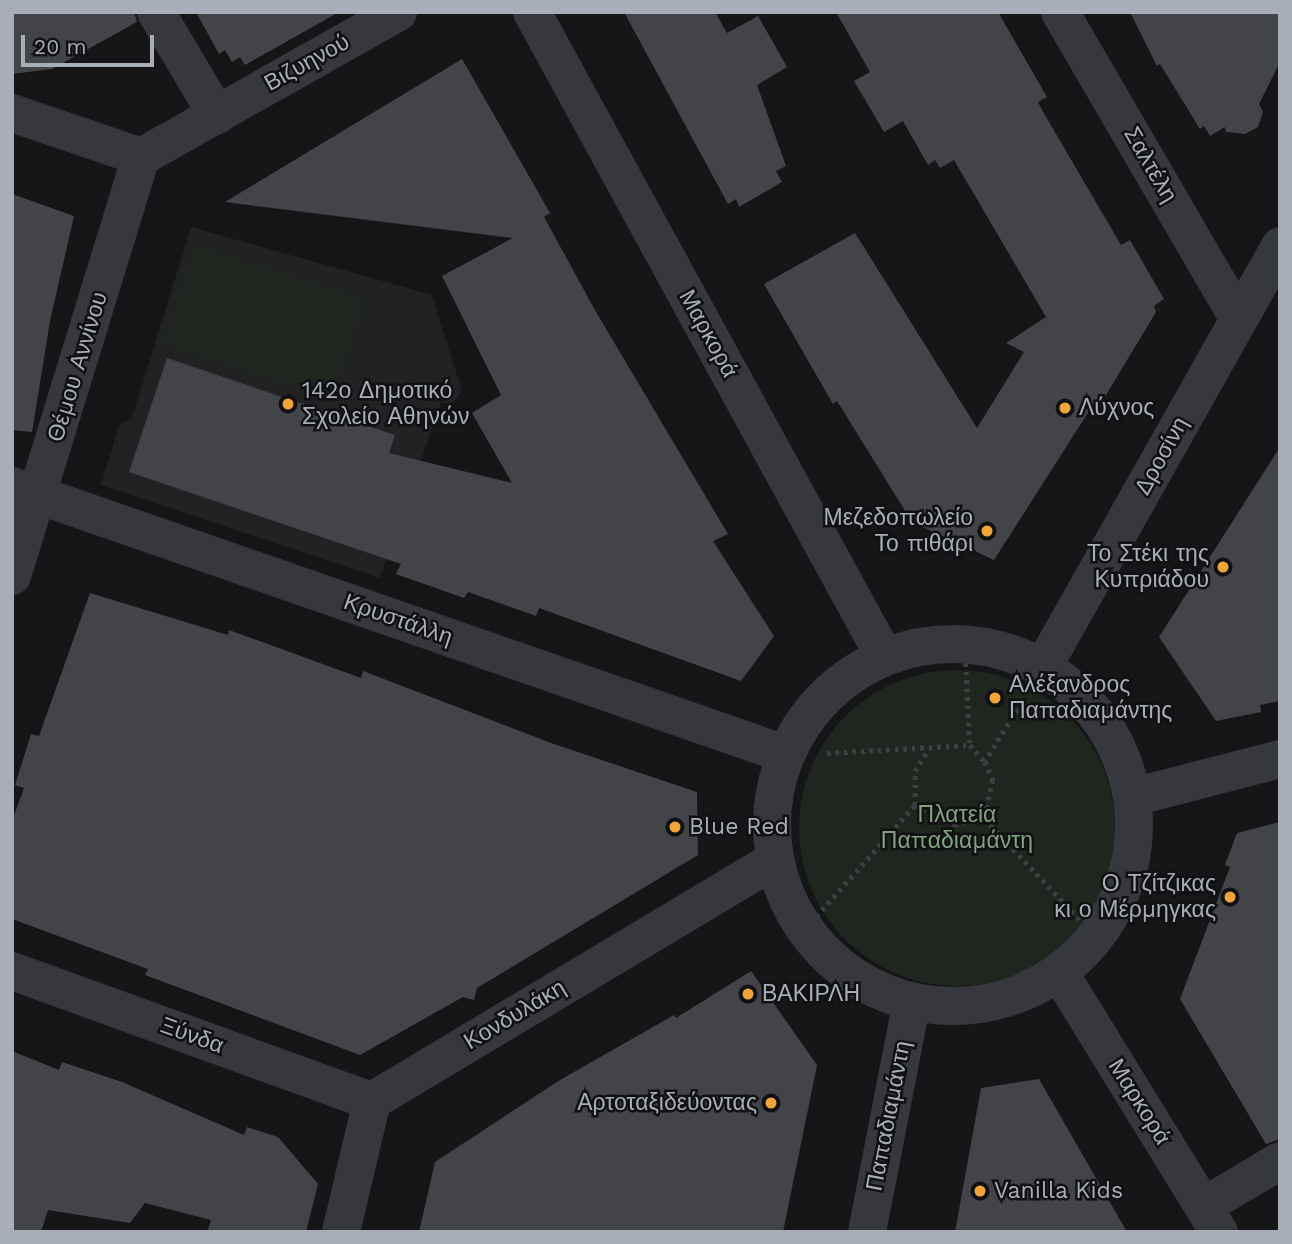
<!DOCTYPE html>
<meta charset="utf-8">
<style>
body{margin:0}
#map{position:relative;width:1292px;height:1244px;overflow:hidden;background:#161618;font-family:"Work Sans",sans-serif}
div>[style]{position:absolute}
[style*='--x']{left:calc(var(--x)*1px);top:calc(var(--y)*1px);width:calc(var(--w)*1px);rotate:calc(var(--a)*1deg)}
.built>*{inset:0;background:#222225}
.green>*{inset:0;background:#1e261f;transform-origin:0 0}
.round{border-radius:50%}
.building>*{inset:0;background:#424448}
.path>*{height:4.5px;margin-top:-2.25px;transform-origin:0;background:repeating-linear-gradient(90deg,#3d3f44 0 3.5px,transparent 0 8.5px)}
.minor>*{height:38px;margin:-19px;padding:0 19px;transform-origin:19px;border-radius:19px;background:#37383d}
.minor>.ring{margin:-19px;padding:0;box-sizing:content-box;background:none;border:38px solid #37383d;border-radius:50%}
.dots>*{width:19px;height:19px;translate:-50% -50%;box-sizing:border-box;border:4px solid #111113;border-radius:50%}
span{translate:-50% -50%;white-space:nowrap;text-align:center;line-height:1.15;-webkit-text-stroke:5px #111113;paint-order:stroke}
.street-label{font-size:23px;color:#a8aeb8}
.poi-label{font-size:23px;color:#a8aeb8}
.left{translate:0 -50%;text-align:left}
.right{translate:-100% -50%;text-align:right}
.park-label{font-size:23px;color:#80a27f}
.frame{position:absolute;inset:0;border:14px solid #a8aeb8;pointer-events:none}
.scale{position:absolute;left:21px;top:35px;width:133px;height:32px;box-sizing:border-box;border:4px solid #a8aeb8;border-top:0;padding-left:9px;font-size:21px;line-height:24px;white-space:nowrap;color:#a8aeb8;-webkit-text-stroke:5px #111113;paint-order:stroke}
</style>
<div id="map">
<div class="built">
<i style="clip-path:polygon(191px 227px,432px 295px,462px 391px,452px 405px,441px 402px,380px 578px,101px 485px,119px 425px,132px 418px)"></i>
</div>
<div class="green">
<i style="left:195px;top:244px;width:178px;height:105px;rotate:18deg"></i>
<i class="round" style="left:799px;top:670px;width:316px;height:316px"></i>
</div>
<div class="building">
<i style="clip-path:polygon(12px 12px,134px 12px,137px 22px,52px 69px,12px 74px)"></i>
<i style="clip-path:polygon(196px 12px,339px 12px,245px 65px,240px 57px,232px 62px,225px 50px,219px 54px)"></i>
<i style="clip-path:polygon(624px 12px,715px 12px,727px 33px,758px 16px,787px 67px,757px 85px,786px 166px,776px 171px,782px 182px,739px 207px,736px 199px,728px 204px)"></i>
<i style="clip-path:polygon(836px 12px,998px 12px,1047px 97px,1038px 102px,1042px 110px,1121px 245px,1130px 240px,1164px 299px,1154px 306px,1156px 312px,1103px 400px,1098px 397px,994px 560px,912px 522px,837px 401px,833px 404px,764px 284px,855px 233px,977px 428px,1024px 352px,1006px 343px,1046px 317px,954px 160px,940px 168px,935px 160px,928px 165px,903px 121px,884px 132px,854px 81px,870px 72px)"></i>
<i style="clip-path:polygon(1130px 12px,1280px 12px,1280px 62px,1259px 104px,1263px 112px,1258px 127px,1245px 134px,1226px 132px,1225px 127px,1210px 136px,1204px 126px,1200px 129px,1160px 64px,1157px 66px)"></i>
<i style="clip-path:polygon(462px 59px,550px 213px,544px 217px,596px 312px,728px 534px,713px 541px,774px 636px,741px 681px,539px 608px,536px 616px,468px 592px,464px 598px,396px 574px,401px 564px,129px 472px,167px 358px,395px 435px,389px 453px,512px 483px,472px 413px,501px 395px,442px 276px,513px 238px,225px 202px)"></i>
<i style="clip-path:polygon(12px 194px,74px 216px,50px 321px,32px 432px,12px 430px)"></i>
<i style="clip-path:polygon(1280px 447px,1280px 701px,1260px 705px,1261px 712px,1216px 721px,1159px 637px)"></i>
<i style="clip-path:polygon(90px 593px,228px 635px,229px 630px,361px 678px,363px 671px,551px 743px,697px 792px,698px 855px,477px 988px,474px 1000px,463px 997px,360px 1055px,145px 975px,148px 969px,12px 919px,12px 821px,24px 788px,15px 785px,31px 734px,39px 736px)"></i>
<i style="clip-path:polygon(1280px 822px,1280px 1139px,1266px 1144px,1180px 999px,1230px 867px,1225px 865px,1237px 833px)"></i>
<i style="clip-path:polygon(751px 971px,817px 1065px,783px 1232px,419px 1232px,435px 1162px,560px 1080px,674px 1015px,676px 1018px)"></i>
<i style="clip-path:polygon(12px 1051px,59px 1070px,62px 1062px,122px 1082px,244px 1135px,247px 1127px,278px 1137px,318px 1184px,306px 1232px,207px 1232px,211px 1220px,145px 1203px,130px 1223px,48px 1210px,41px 1232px,12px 1232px)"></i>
<i style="clip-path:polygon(1039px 1079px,1127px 1232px,955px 1232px,981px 1088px)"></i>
</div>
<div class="path">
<i style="--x:965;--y:646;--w:99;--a:87.1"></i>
<i style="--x:970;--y:745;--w:23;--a:49"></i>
<i style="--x:1022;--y:702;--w:70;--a:121.7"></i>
<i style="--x:985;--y:762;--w:20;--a:66"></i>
<i style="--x:993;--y:780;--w:39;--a:103"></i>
<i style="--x:984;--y:818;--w:163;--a:46.7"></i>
<i style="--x:827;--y:753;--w:143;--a:-3.2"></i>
<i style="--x:915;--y:805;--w:44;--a:27.1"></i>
<i style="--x:954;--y:825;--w:31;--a:-13"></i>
<i style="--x:805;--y:929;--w:166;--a:-48.4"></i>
<i style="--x:915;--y:805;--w:34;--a:-90"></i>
<i style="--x:915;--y:771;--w:26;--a:-59"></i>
</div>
<div class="minor">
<i style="--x:156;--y:12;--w:120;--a:59.4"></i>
<i style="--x:532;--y:12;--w:734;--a:61.34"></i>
<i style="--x:1060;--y:12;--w:355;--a:59.8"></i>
<i style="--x:12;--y:113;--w:136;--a:18.8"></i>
<i style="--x:141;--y:157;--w:295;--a:-29.4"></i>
<i style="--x:12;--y:486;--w:818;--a:19.12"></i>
<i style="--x:12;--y:576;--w:438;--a:-72.9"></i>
<i class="ring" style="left:772px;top:644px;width:324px;height:324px"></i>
<i style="--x:1043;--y:667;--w:483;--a:-60.6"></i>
<i style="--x:1133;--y:797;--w:152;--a:-14.5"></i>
<i style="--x:12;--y:971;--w:383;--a:19.9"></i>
<i style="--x:1059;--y:972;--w:305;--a:58.4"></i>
<i style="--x:1204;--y:1206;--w:88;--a:-30.6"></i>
<i style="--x:341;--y:1232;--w:135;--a:-76.7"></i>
<i style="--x:372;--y:1101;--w:469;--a:-30.9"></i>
<i style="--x:867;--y:1232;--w:235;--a:-79"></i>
</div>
<div class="dots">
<i style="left:288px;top:404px;background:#efa537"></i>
<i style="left:1065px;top:408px;background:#efa537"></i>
<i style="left:987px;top:531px;background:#efa537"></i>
<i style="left:1223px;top:567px;background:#efa537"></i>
<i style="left:995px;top:698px;background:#efa537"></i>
<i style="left:675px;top:827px;background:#efa537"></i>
<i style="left:1230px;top:897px;background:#efa537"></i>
<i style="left:748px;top:994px;background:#efa537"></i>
<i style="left:771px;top:1103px;background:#efa537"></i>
<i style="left:980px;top:1191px;background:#efa537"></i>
</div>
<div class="street-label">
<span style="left:307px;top:63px;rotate:-29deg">Βιζυηνού</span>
<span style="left:1150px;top:165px;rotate:60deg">Σαλτέλη</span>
<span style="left:708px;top:334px;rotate:61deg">Μαρκορά</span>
<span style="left:78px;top:367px;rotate:-73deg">Θέμου Αννίνου</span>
<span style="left:1162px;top:456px;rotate:-61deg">Δροσίνη</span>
<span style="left:398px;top:620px;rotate:19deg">Κρυστάλλη</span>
<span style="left:515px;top:1015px;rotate:-31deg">Κονδυλάκη</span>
<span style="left:192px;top:1036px;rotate:20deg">Ξύνδα</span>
<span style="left:1139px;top:1102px;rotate:58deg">Μαρκορά</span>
<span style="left:889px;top:1116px;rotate:-79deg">Παπαδιαμάντη</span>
</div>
<div class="poi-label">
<span class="left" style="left:302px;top:404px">142ο Δημοτικό<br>Σχολείο Αθηνών</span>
<span class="left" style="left:1079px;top:408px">Λύχνος</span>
<span class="right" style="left:973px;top:531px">Μεζεδοπωλείο<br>Το πιθάρι</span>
<span class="right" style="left:1209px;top:567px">Το Στέκι της<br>Κυπριάδου</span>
<span class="left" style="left:1009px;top:698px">Αλέξανδρος<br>Παπαδιαμάντης</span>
<span class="left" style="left:689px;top:827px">Blue Red</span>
<span class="right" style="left:1216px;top:897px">Ο Τζίτζικας<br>κι ο Μέρμηγκας</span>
<span class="left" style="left:762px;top:994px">ΒΑΚΙΡΛΗ</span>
<span class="right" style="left:757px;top:1103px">Αρτοταξιδεύοντας</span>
<span class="left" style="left:994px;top:1191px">Vanilla Kids</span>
</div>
<div class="park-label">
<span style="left:957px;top:828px">Πλατεία<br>Παπαδιαμάντη</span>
</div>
<div class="frame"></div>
<div class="scale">20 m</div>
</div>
